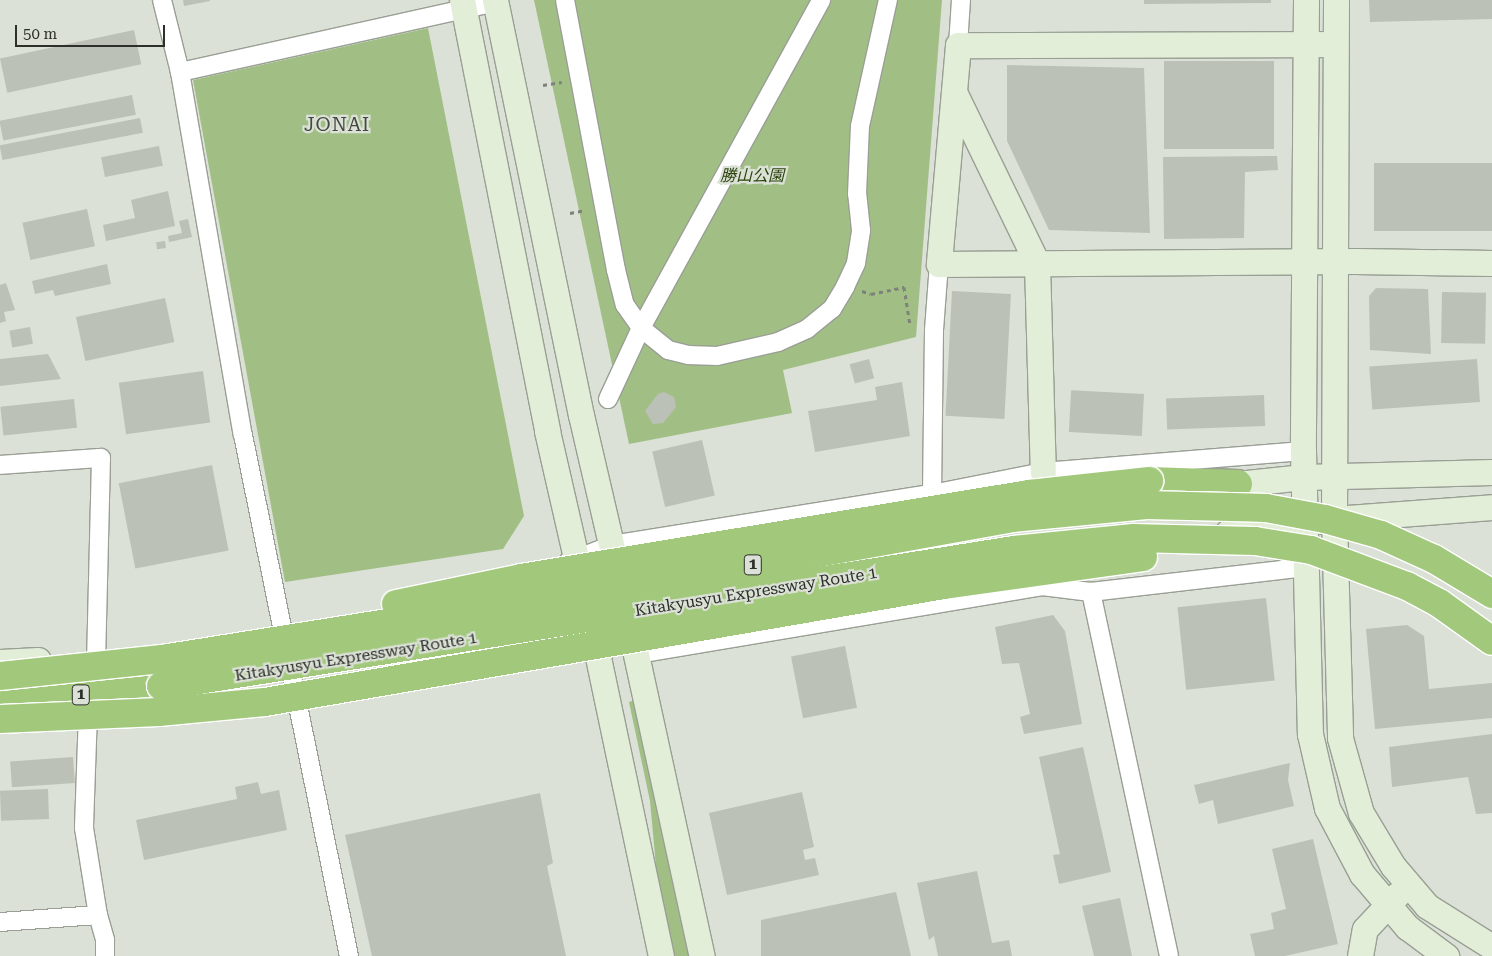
<!DOCTYPE html>
<meta charset="utf-8">
<style>
body{margin:0}
#map{position:relative;width:1492px;height:956px;overflow:hidden;background:#dbe1d6;font-family:"Roboto Serif","Noto Sans JP",serif}
div>[style]{position:absolute}
[style*='--x']{left:calc(var(--x)*1px);top:calc(var(--y)*1px);width:calc(var(--w)*1px);rotate:calc(var(--a)*1deg)}
.green>*{inset:0;background:#a1bf85}
.building>*{inset:0;background:#bbc1b6;transform-origin:0 0}
.path>*{height:3px;margin-top:-1.5px;transform-origin:0;background:repeating-linear-gradient(90deg,#7d827a 0 4px,transparent 0 8px)}
.roads{filter:drop-shadow(1px 0 #999f94) drop-shadow(-1px 0 #999f94) drop-shadow(0 1px #999f94) drop-shadow(0 -1px #999f94)}
.street>*{height:18px;margin:-9px;padding:0 9px;transform-origin:9px;border-radius:9px;background:#fff}
.secondary>*{height:25px;margin:-12.5px;padding:0 12.5px;transform-origin:12.5px;border-radius:12.5px;background:#e3eed8}
.highway>*{height:28px;margin:-14px;padding:0 14px;transform-origin:14px;border-radius:14px;background:#a2c87c}
.bridges{filter:drop-shadow(1px 0 #fff) drop-shadow(-1px 0 #fff) drop-shadow(0 1px #fff) drop-shadow(0 -1px #fff)}
.highway-bridge>*{height:28px;margin:-14px;padding:0 14px;transform-origin:14px;border-radius:14px;background:#a2c87c}
span{translate:-50% -50%;white-space:nowrap;text-align:center;line-height:1.15;-webkit-text-stroke:4.5px #dbe1d6;paint-order:stroke}
.shield-label span{padding:1px 4px;background:#dbe1d6;border:1px solid;border-radius:4px;-webkit-text-stroke-width:0}
.shield-label{font-size:15px;color:#2c2f2a;font-weight:700}
.park-label{font-size:16px;color:#2b430c;font-style:italic}
.street-label{font-size:16px;color:#2c2f2a}
.quarter-label{font-size:19px;color:#44483f;letter-spacing:1px}
.scale{position:absolute;left:15px;top:25px;width:150px;height:22px;box-sizing:border-box;border:2px solid #2c2f2a;border-top:0;padding-left:6px;font-size:15px;line-height:18px;white-space:nowrap;color:#2c2f2a;-webkit-text-stroke:4px #dbe1d6;paint-order:stroke}
</style>
<div id="map">
<div class="green">
<i style="clip-path:polygon(534px 0,942px 0,916px 337px,783px 370px,792px 413px,629px 444px)"></i>
<i style="clip-path:polygon(428px 28px,524px 516px,503px 549px,285px 582px,193px 80px)"></i>
<i style="clip-path:polygon(635px 700px,690px 956px,673px 956px,658px 888px,650px 801px,629px 702px)"></i>
</div>
<div class="building">
<i style="clip-path:polygon(183px 0,210px 0,210px 1px,184px 6px)"></i>
<i style="clip-path:polygon(1144px 0,1271px 0,1271px 3px,1144px 4px)"></i>
<i style="clip-path:polygon(1369px 0,1492px 0,1492px 19px,1370px 22px)"></i>
<i style="left:134px;top:30px;width:35px;height:137px;rotate:78deg"></i>
<i style="left:1164px;top:61px;width:110px;height:88px"></i>
<i style="clip-path:polygon(1007px 65px,1144px 68px,1150px 233px,1049px 230px,1007px 141px)"></i>
<i style="left:132px;top:95px;width:20px;height:135px;rotate:79deg"></i>
<i style="left:140px;top:118px;width:15px;height:143px;rotate:79deg"></i>
<i style="left:159px;top:146px;width:20px;height:59px;rotate:79deg"></i>
<i style="clip-path:polygon(1277px 156px,1278px 170px,1245px 172px,1244px 238px,1164px 239px,1163px 157px)"></i>
<i style="left:1492px;top:163px;width:68px;height:118px;rotate:90deg"></i>
<i style="clip-path:polygon(168px 191px,175px 226px,106px 241px,103px 225px,135px 218px,131px 200px)"></i>
<i style="left:87px;top:209px;width:38px;height:66px;rotate:78deg"></i>
<i style="clip-path:polygon(188px 219px,192px 237px,169px 242px,168px 236px,182px 233px,179px 221px)"></i>
<i style="left:165px;top:241px;width:7px;height:9px;rotate:82deg"></i>
<i style="clip-path:polygon(107px 264px,111px 284px,55px 296px,53px 290px,35px 294px,32px 281px)"></i>
<i style="clip-path:polygon(6px 283px,15px 310px,4px 312px,6px 321px,0 323px,0 285px)"></i>
<i style="clip-path:polygon(1376px 288px,1428px 289px,1431px 354px,1370px 350px,1369px 296px)"></i>
<i style="left:952px;top:291px;width:59px;height:125px;rotate:3deg"></i>
<i style="left:1442px;top:292px;width:44px;height:51px;rotate:1deg"></i>
<i style="left:165px;top:298px;width:45px;height:91px;rotate:78deg"></i>
<i style="left:30px;top:327px;width:17px;height:21px;rotate:80deg"></i>
<i style="clip-path:polygon(48px 354px,61px 379px,0 386px,0 359px)"></i>
<i style="left:869px;top:359px;width:20px;height:20px;rotate:75deg"></i>
<i style="left:1477px;top:359px;width:43px;height:108px;rotate:86deg"></i>
<i style="left:203px;top:371px;width:52px;height:85px;rotate:82deg"></i>
<i style="clip-path:polygon(902px 382px,910px 436px,815px 452px,808px 411px,877px 400px,875px 387px)"></i>
<i style="clip-path:polygon(664px 392px,674px 397px,676px 407px,663px 423px,653px 424px,645px 411px,658px 394px)"></i>
<i style="left:1144px;top:394px;width:42px;height:73px;rotate:93deg"></i>
<i style="left:1264px;top:395px;width:31px;height:98px;rotate:88deg"></i>
<i style="left:74px;top:399px;width:29px;height:74px;rotate:84deg"></i>
<i style="left:702px;top:440px;width:57px;height:51px;rotate:77deg"></i>
<i style="left:212px;top:465px;width:87px;height:95px;rotate:79deg"></i>
<i style="left:1266px;top:598px;width:83px;height:89px;rotate:84deg"></i>
<i style="clip-path:polygon(1053px 615px,1065px 631px,1082px 724px,1024px 734px,1020px 717px,1030px 714px,1019px 663px,1002px 664px,995px 627px)"></i>
<i style="clip-path:polygon(1407px 625px,1424px 636px,1429px 689px,1492px 683px,1492px 718px,1375px 729px,1366px 629px)"></i>
<i style="left:845px;top:646px;width:63px;height:55px;rotate:79deg"></i>
<i style="clip-path:polygon(1492px 734px,1492px 813px,1476px 814px,1468px 777px,1392px 787px,1389px 747px)"></i>
<i style="clip-path:polygon(1083px 747px,1111px 872px,1059px 884px,1053px 855px,1060px 854px,1039px 757px)"></i>
<i style="left:73px;top:757px;width:26px;height:63px;rotate:86deg"></i>
<i style="clip-path:polygon(1290px 763px,1288px 780px,1294px 806px,1218px 824px,1213px 800px,1199px 804px,1194px 785px)"></i>
<i style="clip-path:polygon(258px 782px,261px 794px,279px 790px,287px 830px,144px 860px,136px 820px,237px 799px,235px 787px)"></i>
<i style="left:48px;top:789px;width:30px;height:48px;rotate:88deg"></i>
<i style="clip-path:polygon(802px 792px,814px 847px,803px 850px,805px 860px,815px 858px,819px 875px,727px 895px,709px 813px)"></i>
<i style="clip-path:polygon(540px 793px,553px 863px,547px 866px,566px 956px,372px 956px,345px 835px)"></i>
<i style="clip-path:polygon(1313px 839px,1338px 944px,1285px 956px,1255px 956px,1250px 934px,1274px 929px,1271px 913px,1286px 909px,1272px 849px)"></i>
<i style="clip-path:polygon(977px 871px,992px 943px,1009px 940px,1012px 956px,938px 956px,934px 936px,929px 940px,917px 883px)"></i>
<i style="clip-path:polygon(896px 892px,911px 956px,761px 956px,761px 920px)"></i>
<i style="clip-path:polygon(1120px 898px,1132px 956px,1094px 956px,1082px 906px)"></i>
</div>
<div class="path">
<i style="--x:543;--y:85;--w:19;--a:-9"></i>
<i style="--x:570;--y:213;--w:16;--a:-11"></i>
<i style="--x:862;--y:291;--w:9;--a:18"></i>
<i style="--x:871;--y:294;--w:34;--a:-12"></i>
<i style="--x:904;--y:287;--w:38;--a:81"></i>
</div>
<div class="roads">
<div class="street">
<i style="--x:162;--y:0;--w:74;--a:76"></i>
<i style="--x:180;--y:72;--w:368;--a:80.2"></i>
<i style="--x:243;--y:435;--w:532;--a:78.5"></i>
<i style="--x:565;--y:0;--w:275;--a:79.3"></i>
<i style="--x:616;--y:270;--w:36;--a:76"></i>
<i style="--x:625;--y:305;--w:28;--a:55"></i>
<i style="--x:641;--y:328;--w:35;--a:39"></i>
<i style="--x:668;--y:350;--w:21;--a:14"></i>
<i style="--x:688;--y:355;--w:29;--a:2"></i>
<i style="--x:717;--y:356;--w:63;--a:-12.9"></i>
<i style="--x:778;--y:342;--w:32;--a:-24"></i>
<i style="--x:807;--y:329;--w:32;--a:-39"></i>
<i style="--x:832;--y:309;--w:26;--a:-59"></i>
<i style="--x:845;--y:287;--w:26;--a:-65"></i>
<i style="--x:856;--y:263;--w:33;--a:-81"></i>
<i style="--x:861;--y:230;--w:36;--a:-96"></i>
<i style="--x:857;--y:194;--w:68;--a:-87.5"></i>
<i style="--x:860;--y:126;--w:129;--a:-77.5"></i>
<i style="--x:958;--y:45;--w:45;--a:-86.2"></i>
<i style="--x:180;--y:72;--w:323;--a:-12.5"></i>
<i style="--x:608;--y:399;--w:78;--a:-65.1"></i>
<i style="--x:641;--y:328;--w:374;--a:-61.2"></i>
<i style="--x:0;--y:465;--w:101;--a:-4"></i>
<i style="--x:101;--y:458;--w:199;--a:91.4"></i>
<i style="--x:932;--y:494;--w:164;--a:-89.3"></i>
<i style="--x:934;--y:330;--w:66;--a:-85.7"></i>
<i style="--x:568;--y:562;--w:47;--a:-21.1"></i>
<i style="--x:612;--y:545;--w:324;--a:-9.1"></i>
<i style="--x:932;--y:494;--w:113;--a:-11.2"></i>
<i style="--x:1043;--y:472;--w:261;--a:-4.6"></i>
<i style="--x:1091;--y:592;--w:372;--a:77.9"></i>
<i style="--x:637;--y:654;--w:411;--a:-9.5"></i>
<i style="--x:1042;--y:586;--w:49;--a:7"></i>
<i style="--x:1091;--y:592;--w:216;--a:-6.6"></i>
<i style="--x:88;--y:712;--w:116;--a:92"></i>
<i style="--x:84;--y:828;--w:88;--a:80.9"></i>
<i style="--x:98;--y:915;--w:26;--a:74"></i>
<i style="--x:105;--y:940;--w:16;--a:90"></i>
<i style="--x:0;--y:922;--w:98;--a:-4.1"></i>
</div>
<div class="secondary">
<i style="--x:462;--y:0;--w:439;--a:78.8"></i>
<i style="--x:547;--y:431;--w:161;--a:77.1"></i>
<i style="--x:495;--y:0;--w:424;--a:78.3"></i>
<i style="--x:581;--y:415;--w:171;--a:76.9"></i>
<i style="--x:1306;--y:0;--w:451;--a:90.4"></i>
<i style="--x:1303;--y:451;--w:283;--a:88.6"></i>
<i style="--x:1310;--y:734;--w:76;--a:77.1"></i>
<i style="--x:1327;--y:808;--w:75;--a:62.1"></i>
<i style="--x:1362;--y:874;--w:70;--a:49.7"></i>
<i style="--x:1407;--y:927;--w:49;--a:36.6"></i>
<i style="--x:1336;--y:0;--w:519;--a:90.22"></i>
<i style="--x:1334;--y:519;--w:219;--a:88.4"></i>
<i style="--x:1340;--y:738;--w:78;--a:74.4"></i>
<i style="--x:1361;--y:813;--w:62;--a:58.9"></i>
<i style="--x:1393;--y:866;--w:52;--a:49.6"></i>
<i style="--x:1427;--y:906;--w:77;--a:32.2"></i>
<i style="--x:1335;--y:44;--w:377;--a:179.8"></i>
<i style="--x:958;--y:45;--w:220;--a:95"></i>
<i style="--x:939;--y:264;--w:416;--a:-0.4"></i>
<i style="--x:1355;--y:261;--w:137;--a:0.8"></i>
<i style="--x:955;--y:94;--w:188;--a:64.1"></i>
<i style="--x:1037;--y:263;--w:209;--a:88.4"></i>
<i style="--x:1218;--y:486;--w:86;--a:-6"></i>
<i style="--x:1304;--y:477;--w:188;--a:-1.5"></i>
<i style="--x:1228;--y:532;--w:107;--a:-7"></i>
<i style="--x:1334;--y:519;--w:158;--a:-4.3"></i>
<i style="--x:628;--y:618;--w:346;--a:77.7"></i>
<i style="--x:591;--y:624;--w:339;--a:78.1"></i>
<i style="--x:0;--y:662;--w:38;--a:-3"></i>
<i style="--x:1360;--y:956;--w:27;--a:-80"></i>
<i style="--x:1365;--y:929;--w:47;--a:-46.7"></i>
</div>
<div class="highway">
<i style="--x:1149;--y:481;--w:89;--a:1.9"></i>
<i style="--x:0;--y:702;--w:162;--a:-5.7"></i>
</div>
</div>
<div class="bridges">
<div class="highway-bridge">
<i style="--x:396;--y:604;--w:128;--a:-11.7"></i>
<i style="--x:521;--y:578;--w:515;--a:-9.39"></i>
<i style="--x:1029;--y:494;--w:121;--a:-6.2"></i>
<i style="--x:0;--y:676;--w:163;--a:-6"></i>
<i style="--x:162;--y:659;--w:603;--a:-9.07"></i>
<i style="--x:757;--y:564;--w:259;--a:-10.2"></i>
<i style="--x:1012;--y:518;--w:135;--a:-5.5"></i>
<i style="--x:1146;--y:505;--w:120;--a:1.4"></i>
<i style="--x:1266;--y:508;--w:60;--a:10.6"></i>
<i style="--x:1325;--y:519;--w:58;--a:15.9"></i>
<i style="--x:1381;--y:535;--w:58;--a:24.4"></i>
<i style="--x:1434;--y:559;--w:68;--a:31.1"></i>
<i style="--x:161;--y:686;--w:864;--a:-9.06"></i>
<i style="--x:1014;--y:550;--w:120;--a:-5.8"></i>
<i style="--x:1133;--y:538;--w:122;--a:1.4"></i>
<i style="--x:1255;--y:541;--w:57;--a:9.1"></i>
<i style="--x:1311;--y:550;--w:103;--a:20.6"></i>
<i style="--x:1407;--y:586;--w:36;--a:28"></i>
<i style="--x:1439;--y:603;--w:65;--a:35.6"></i>
<i style="--x:0;--y:719;--w:159;--a:-2.5"></i>
<i style="--x:159;--y:712;--w:106;--a:-5.4"></i>
<i style="--x:265;--y:702;--w:689;--a:-9.78"></i>
<i style="--x:944;--y:585;--w:201;--a:-8"></i>
</div>
</div>
<div class="shield-label">
<span style="left:753px;top:565px">1</span>
<span style="left:81px;top:695px">1</span>
</div>
<div class="park-label">
<span style="left:752px;top:176px">勝山公園</span>
</div>
<div class="street-label">
<span style="left:756px;top:592px;rotate:-9deg">Kitakyusyu Expressway Route 1</span>
<span style="left:356px;top:657px;rotate:-9deg">Kitakyusyu Expressway Route 1</span>
</div>
<div class="quarter-label">
<span style="left:337px;top:125px">JONAI</span>
</div>
<div class="scale">50 m</div>
</div>
